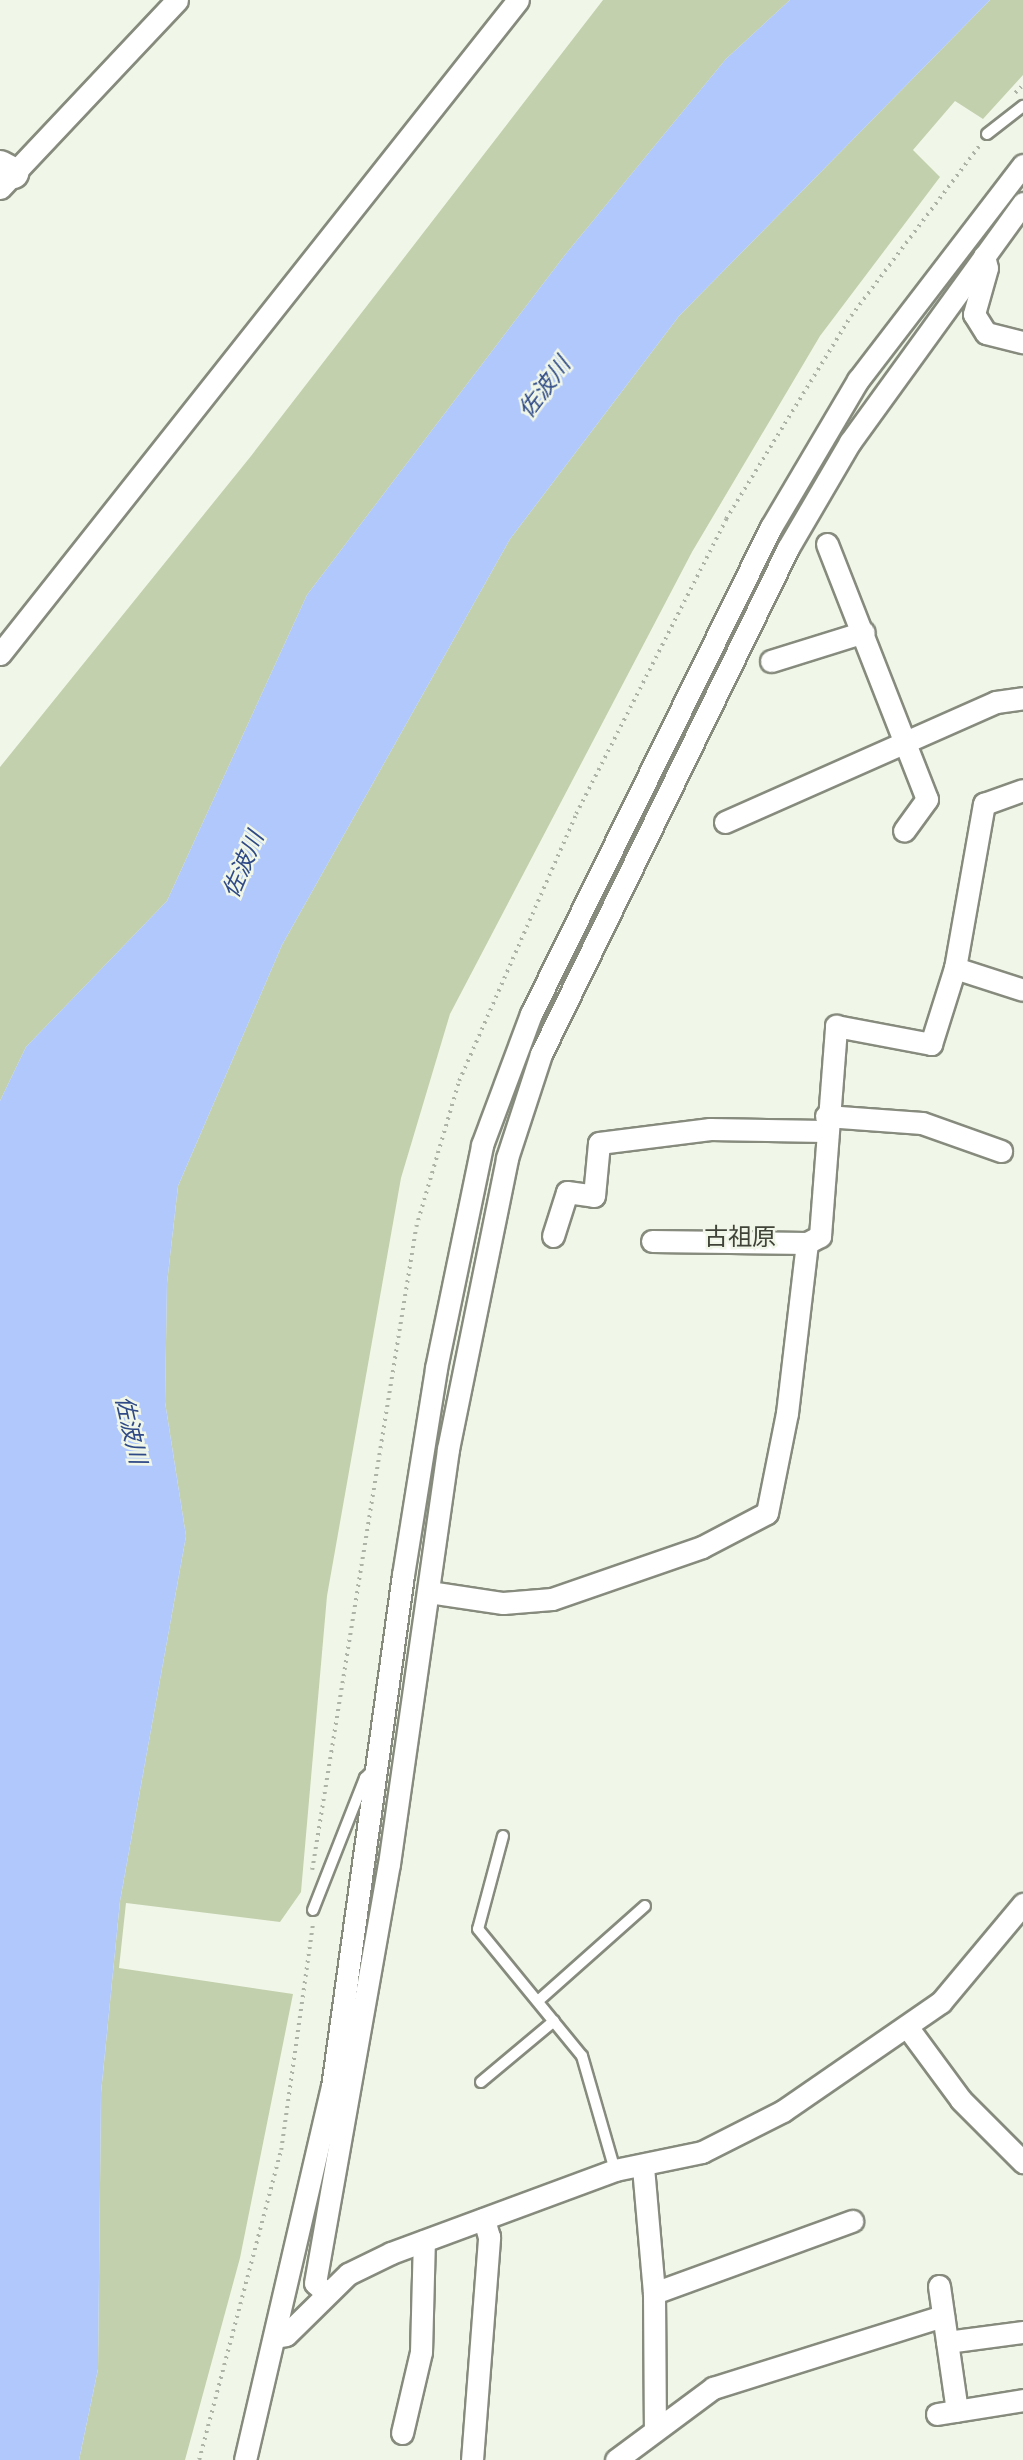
<!DOCTYPE html>
<meta charset="utf-8">
<style>
body{margin:0}
#map{position:relative;width:1023px;height:2460px;overflow:hidden;background:#f1f7e8;font-family:"Nunito Sans","Noto Sans JP",sans-serif}
div>[style]{position:absolute}
[style*='--x']{left:calc(var(--x)*1px);top:calc(var(--y)*1px);width:calc(var(--w)*1px);rotate:calc(var(--a)*1deg)}
.green>*{inset:0;background:#c3d0ae}
.water>*{inset:0;background:#b0c8fb}
.path>*{height:3.5px;margin-top:-1.75px;transform-origin:0;background:repeating-linear-gradient(90deg,#aeb3a7 0 2px,transparent 0 7px)}
.roads{filter:drop-shadow(2px 0 #868b7e) drop-shadow(-2px 0 #868b7e) drop-shadow(0 2px #868b7e) drop-shadow(0 -2px #868b7e)}
.lane>*{height:10px;margin:-5px;padding:0 5px;transform-origin:5px;border-radius:5px;background:#fff}
.street>*{height:21px;margin:-10.5px;padding:0 10.5px;transform-origin:10.5px;border-radius:10.5px;background:#fff}
.secondary>*{height:30px;margin:-15px;padding:0 15px;transform-origin:15px;border-radius:15px;background:#fff}
span{translate:-50% -50%;white-space:nowrap;text-align:center;line-height:1.15;-webkit-text-stroke:5px #f1f7e8;paint-order:stroke}
.water-label{font-size:23px;color:#2f4a86;font-style:italic}
.quarter-label{font-size:24px;color:#3f4338}
</style>
<div id="map">
<div class="green">
<i style="clip-path:polygon(603px 0,790px 0,726px 59px,565px 255px,307px 595px,167px 901px,26px 1047px,0 1101px,0 767px,251px 456px)"></i>
<i style="clip-path:polygon(990px 0,1023px 0,1023px 75px,983px 119px,955px 101px,913px 150px,940px 177px,820px 336px,692px 552px,450px 1014px,401px 1178px,327px 1596px,301px 1892px,280px 1922px,126px 1903px,119px 1968px,293px 1994px,240px 2258px,185px 2460px,79px 2460px,98px 2369px,101px 2093px,120px 1901px,186px 1536px,165px 1402px,167px 1283px,178px 1186px,282px 945px,510px 539px,679px 316px)"></i>
</div>
<div class="water">
<i style="clip-path:polygon(790px 0,990px 0,679px 316px,510px 539px,282px 945px,178px 1186px,167px 1283px,165px 1402px,186px 1536px,120px 1901px,101px 2093px,98px 2369px,79px 2460px,0 2460px,0 1101px,26px 1047px,167px 901px,307px 595px,565px 255px,726px 59px)"></i>
</div>
<div class="path">
<i style="--x:1015;--y:93;--w:11;--a:-45"></i>
<i style="--x:312;--y:1870;--w:651;--a:-80.81"></i>
<i style="--x:416;--y:1227;--w:152;--a:-73.6"></i>
<i style="--x:459;--y:1081;--w:292;--a:-66.3"></i>
<i style="--x:576;--y:814;--w:331;--a:-63"></i>
<i style="--x:726;--y:519;--w:238;--a:-58.4"></i>
<i style="--x:851;--y:316;--w:214;--a:-53"></i>
<i style="--x:199;--y:2460;--w:321;--a:-75.2"></i>
<i style="--x:281;--y:2150;--w:229;--a:-82"></i>
</div>
<div class="roads">
<div class="lane">
<i style="--x:987;--y:134;--w:46;--a:-37.9"></i>
<i style="--x:503;--y:1836;--w:96;--a:105"></i>
<i style="--x:478;--y:1929;--w:164;--a:50.7"></i>
<i style="--x:582;--y:2056;--w:119;--a:73.9"></i>
<i style="--x:313;--y:1910;--w:142;--a:-68.5"></i>
<i style="--x:365;--y:1778;--w:13;--a:-45"></i>
<i style="--x:538;--y:2001;--w:143;--a:-41.6"></i>
<i style="--x:481;--y:2082;--w:95;--a:-39.9"></i>
</div>
<div class="street">
<i style="--x:0;--y:188;--w:258;--a:-46.7"></i>
<i style="--x:984;--y:256;--w:12;--a:76"></i>
<i style="--x:987;--y:268;--w:48;--a:105.8"></i>
<i style="--x:974;--y:314;--w:22;--a:58"></i>
<i style="--x:986;--y:333;--w:38;--a:14"></i>
<i style="--x:827;--y:544;--w:274;--a:68.6"></i>
<i style="--x:927;--y:799;--w:39;--a:126"></i>
<i style="--x:0;--y:654;--w:834;--a:-51.62"></i>
<i style="--x:771;--y:661;--w:97;--a:-17.3"></i>
<i style="--x:725;--y:822;--w:296;--a:-23.9"></i>
<i style="--x:996;--y:702;--w:27;--a:-8"></i>
<i style="--x:955;--y:968;--w:71;--a:17.9"></i>
<i style="--x:826;--y:1116;--w:96;--a:4.2"></i>
<i style="--x:922;--y:1123;--w:84;--a:19.5"></i>
<i style="--x:553;--y:1236;--w:46;--a:-72.3"></i>
<i style="--x:567;--y:1192;--w:27;--a:8"></i>
<i style="--x:594;--y:1196;--w:53;--a:-84.6"></i>
<i style="--x:599;--y:1143;--w:112;--a:-7.2"></i>
<i style="--x:710;--y:1129;--w:114;--a:1"></i>
<i style="--x:652;--y:1241;--w:155;--a:0.7"></i>
<i style="--x:807;--y:1243;--w:15;--a:-28"></i>
<i style="--x:820;--y:1236;--w:211;--a:-85.6"></i>
<i style="--x:836;--y:1026;--w:97;--a:10.7"></i>
<i style="--x:931;--y:1044;--w:80;--a:-72.5"></i>
<i style="--x:955;--y:968;--w:167;--a:-80"></i>
<i style="--x:984;--y:804;--w:41;--a:-19.7"></i>
<i style="--x:429;--y:1592;--w:75;--a:8.5"></i>
<i style="--x:503;--y:1603;--w:49;--a:-4.7"></i>
<i style="--x:552;--y:1599;--w:159;--a:-19.1"></i>
<i style="--x:702;--y:1547;--w:73;--a:-27.6"></i>
<i style="--x:767;--y:1513;--w:102;--a:-78.7"></i>
<i style="--x:787;--y:1413;--w:171;--a:-83.3"></i>
<i style="--x:908;--y:2028;--w:89;--a:53.6"></i>
<i style="--x:961;--y:2100;--w:88;--a:45"></i>
<i style="--x:643;--y:2167;--w:126;--a:85"></i>
<i style="--x:654;--y:2293;--w:133;--a:89.6"></i>
<i style="--x:939;--y:2286;--w:126;--a:81.8"></i>
<i style="--x:325;--y:2292;--w:13;--a:-138"></i>
<i style="--x:315;--y:2283;--w:425;--a:-80"></i>
<i style="--x:389;--y:1864;--w:419;--a:-81.9"></i>
<i style="--x:448;--y:1449;--w:297;--a:-78.5"></i>
<i style="--x:507;--y:1158;--w:109;--a:-71.9"></i>
<i style="--x:541;--y:1054;--w:563;--a:-63.98"></i>
<i style="--x:788;--y:548;--w:123;--a:-59.7"></i>
<i style="--x:850;--y:442;--w:295;--a:-54.1"></i>
<i style="--x:654;--y:2293;--w:211;--a:-20"></i>
<i style="--x:275;--y:2337;--w:11;--a:-10"></i>
<i style="--x:286;--y:2335;--w:87;--a:-44.5"></i>
<i style="--x:348;--y:2274;--w:48;--a:-26"></i>
<i style="--x:391;--y:2253;--w:239;--a:-20.3"></i>
<i style="--x:615;--y:2170;--w:89;--a:-11.7"></i>
<i style="--x:702;--y:2152;--w:91;--a:-26.8"></i>
<i style="--x:783;--y:2111;--w:192;--a:-34.6"></i>
<i style="--x:941;--y:2002;--w:128;--a:-50.1"></i>
<i style="--x:947;--y:2342;--w:77;--a:-7.5"></i>
<i style="--x:937;--y:2414;--w:87;--a:-9.2"></i>
<i style="--x:402;--y:2433;--w:83;--a:-76.8"></i>
<i style="--x:421;--y:2352;--w:111;--a:-88.5"></i>
<i style="--x:245;--y:2460;--w:383;--a:-76.9"></i>
<i style="--x:332;--y:2087;--w:517;--a:-82.11"></i>
<i style="--x:403;--y:1575;--w:210;--a:-80.9"></i>
<i style="--x:436;--y:1368;--w:228;--a:-78.3"></i>
<i style="--x:482;--y:1145;--w:140;--a:-69.5"></i>
<i style="--x:531;--y:1014;--w:543;--a:-63.77"></i>
<i style="--x:771;--y:527;--w:171;--a:-59.4"></i>
<i style="--x:858;--y:380;--w:271;--a:-52.5"></i>
<i style="--x:472;--y:2460;--w:224;--a:-85.6"></i>
<i style="--x:489;--y:2237;--w:19;--a:-106"></i>
<i style="--x:616;--y:2460;--w:121;--a:-36.6"></i>
<i style="--x:713;--y:2388;--w:241;--a:-17.4"></i>
</div>
<div class="secondary">
<i style="--x:0;--y:166;--w:15;--a:28"></i>
</div>
</div>
<div class="water-label">
<span style="left:545px;top:388px;rotate:-53deg">佐波川</span>
<span style="left:244px;top:865px;rotate:-67deg">佐波川</span>
<span style="left:130px;top:1430px;rotate:77deg">佐波川</span>
</div>
<div class="quarter-label">
<span style="left:740px;top:1238px">古祖原</span>
</div>
</div>
